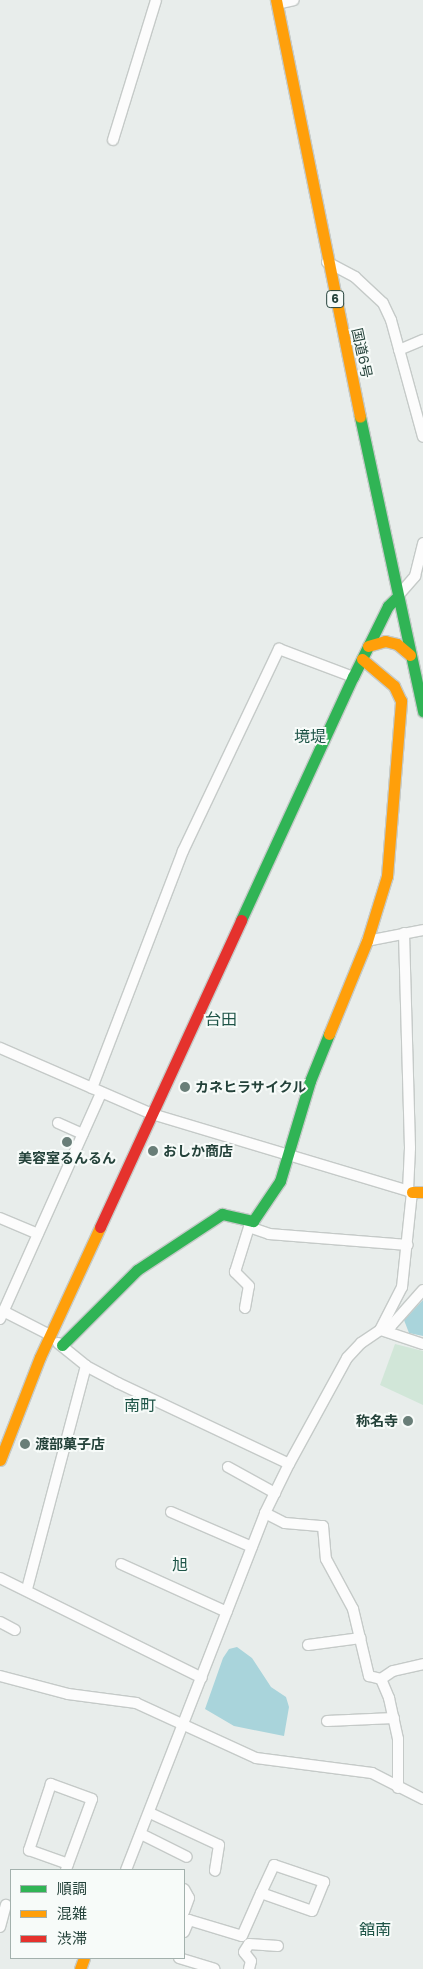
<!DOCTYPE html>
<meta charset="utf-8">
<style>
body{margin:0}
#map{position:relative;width:423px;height:1969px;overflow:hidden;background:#e8edeb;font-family:Poppins,"Noto Sans JP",sans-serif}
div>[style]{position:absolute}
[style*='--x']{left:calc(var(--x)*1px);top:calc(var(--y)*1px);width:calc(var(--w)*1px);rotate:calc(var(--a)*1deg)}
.green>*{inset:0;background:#d1e6d8}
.water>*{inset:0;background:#a9d4db}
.roads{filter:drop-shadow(1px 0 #c5cac8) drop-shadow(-1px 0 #c5cac8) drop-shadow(0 1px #c5cac8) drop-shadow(0 -1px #c5cac8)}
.street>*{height:10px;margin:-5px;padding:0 5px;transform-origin:5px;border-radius:5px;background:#fcfcfc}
.fast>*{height:11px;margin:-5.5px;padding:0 5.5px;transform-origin:5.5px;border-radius:5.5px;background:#30b455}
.slow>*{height:11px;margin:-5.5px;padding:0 5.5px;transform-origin:5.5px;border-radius:5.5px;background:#ff9f0a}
.jam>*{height:11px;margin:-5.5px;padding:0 5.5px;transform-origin:5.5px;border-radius:5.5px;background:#e5322d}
.dots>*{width:14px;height:14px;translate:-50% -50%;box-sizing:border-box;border:2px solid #f7fbf9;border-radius:50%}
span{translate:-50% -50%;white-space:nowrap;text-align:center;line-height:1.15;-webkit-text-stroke:4px #f7fbf9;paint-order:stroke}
.shield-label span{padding:1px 4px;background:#f7fbf9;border:1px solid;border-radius:4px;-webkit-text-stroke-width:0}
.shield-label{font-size:12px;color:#24423a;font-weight:700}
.street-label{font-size:14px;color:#24423a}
.poi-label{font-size:14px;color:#24423a;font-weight:700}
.left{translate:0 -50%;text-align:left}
.right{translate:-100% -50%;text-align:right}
.quarter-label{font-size:16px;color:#1f5548}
.legend{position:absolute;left:10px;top:1869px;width:175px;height:90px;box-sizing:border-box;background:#f7fbf9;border:1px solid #a3b1ad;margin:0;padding:6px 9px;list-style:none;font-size:15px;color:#24423a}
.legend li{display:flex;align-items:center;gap:10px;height:25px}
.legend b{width:25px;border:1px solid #a3b1ad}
</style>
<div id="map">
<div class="green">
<i style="clip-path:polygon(395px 1344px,423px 1351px,423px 1405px,380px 1385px)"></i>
</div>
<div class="water">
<i style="clip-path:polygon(423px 1300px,423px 1336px,409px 1333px,404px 1320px)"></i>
<i style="clip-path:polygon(237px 1647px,252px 1658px,271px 1687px,286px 1697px,289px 1707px,284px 1736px,234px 1726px,205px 1709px,223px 1658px,229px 1649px)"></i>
</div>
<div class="roads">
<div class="street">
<i style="--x:277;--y:4;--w:17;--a:-13"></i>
<i style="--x:113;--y:140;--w:146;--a:-72.9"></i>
<i style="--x:327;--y:262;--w:32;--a:28"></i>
<i style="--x:355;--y:277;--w:38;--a:43"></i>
<i style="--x:383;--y:303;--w:19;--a:65"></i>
<i style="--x:391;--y:320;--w:121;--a:74.7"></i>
<i style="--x:399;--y:350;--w:26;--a:-23"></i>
<i style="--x:397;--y:597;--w:28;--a:-49"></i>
<i style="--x:415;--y:576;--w:34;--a:-76"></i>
<i style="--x:404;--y:933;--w:215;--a:88.4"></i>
<i style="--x:410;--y:1148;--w:43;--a:92.7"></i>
<i style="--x:367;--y:941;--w:57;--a:-11.1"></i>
<i style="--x:0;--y:1048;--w:166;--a:23.5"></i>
<i style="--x:152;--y:1114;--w:271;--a:16.7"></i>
<i style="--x:412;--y:1192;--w:96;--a:96"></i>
<i style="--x:402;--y:1287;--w:48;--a:117.1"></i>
<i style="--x:92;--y:1088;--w:254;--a:-69"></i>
<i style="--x:183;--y:851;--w:224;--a:-64.6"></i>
<i style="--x:279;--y:649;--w:79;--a:20.7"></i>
<i style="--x:58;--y:1123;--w:27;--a:24"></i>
<i style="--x:0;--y:1218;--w:41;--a:22.8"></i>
<i style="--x:253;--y:1221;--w:7;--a:124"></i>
<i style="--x:249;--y:1227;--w:21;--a:19"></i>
<i style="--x:269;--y:1234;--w:139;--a:4.5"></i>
<i style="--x:245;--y:1308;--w:22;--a:-80"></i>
<i style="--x:249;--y:1286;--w:20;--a:-135"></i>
<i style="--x:235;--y:1272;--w:47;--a:-72.7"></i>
<i style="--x:3;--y:1311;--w:53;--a:27.1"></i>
<i style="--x:0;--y:1319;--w:248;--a:-65.9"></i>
<i style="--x:381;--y:1330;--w:44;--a:18.4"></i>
<i style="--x:58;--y:1343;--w:36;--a:39"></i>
<i style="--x:86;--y:1366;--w:36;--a:28"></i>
<i style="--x:118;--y:1383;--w:189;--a:25.3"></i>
<i style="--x:228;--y:1467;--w:54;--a:29"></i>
<i style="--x:171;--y:1512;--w:88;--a:23.4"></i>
<i style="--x:265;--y:1513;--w:22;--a:27"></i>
<i style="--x:285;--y:1523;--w:38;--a:5"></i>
<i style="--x:323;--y:1526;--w:33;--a:85"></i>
<i style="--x:326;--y:1559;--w:57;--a:61.6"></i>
<i style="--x:353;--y:1609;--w:69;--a:76.6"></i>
<i style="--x:369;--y:1676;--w:12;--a:14"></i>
<i style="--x:381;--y:1679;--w:21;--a:67"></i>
<i style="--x:389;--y:1698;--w:42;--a:77.6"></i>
<i style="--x:398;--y:1739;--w:49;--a:90"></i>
<i style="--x:121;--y:1564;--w:116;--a:24.4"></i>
<i style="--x:0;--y:1578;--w:225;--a:26.3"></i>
<i style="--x:27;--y:1589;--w:231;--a:-75.2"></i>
<i style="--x:0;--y:1622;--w:17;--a:28"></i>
<i style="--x:308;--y:1645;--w:53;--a:-7.5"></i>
<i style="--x:0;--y:1676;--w:70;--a:14.8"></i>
<i style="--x:68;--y:1694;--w:69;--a:7.5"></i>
<i style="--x:136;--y:1703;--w:132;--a:24.6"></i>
<i style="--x:256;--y:1758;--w:117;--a:7.4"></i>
<i style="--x:372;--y:1773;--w:57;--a:27"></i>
<i style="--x:381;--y:1679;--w:14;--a:-34"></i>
<i style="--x:393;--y:1671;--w:31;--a:-13"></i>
<i style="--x:327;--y:1721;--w:67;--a:-2.6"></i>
<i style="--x:150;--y:1813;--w:76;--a:24.9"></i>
<i style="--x:219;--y:1845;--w:26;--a:99"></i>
<i style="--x:141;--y:1834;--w:51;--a:26.6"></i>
<i style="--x:66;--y:1870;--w:6;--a:-72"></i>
<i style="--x:68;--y:1864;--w:69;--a:-69.7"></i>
<i style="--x:92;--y:1799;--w:44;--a:-159.9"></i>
<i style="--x:51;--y:1784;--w:70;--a:108.4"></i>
<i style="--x:29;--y:1850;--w:41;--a:19.7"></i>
<i style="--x:126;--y:1870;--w:383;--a:-68.7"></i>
<i style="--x:265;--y:1513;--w:55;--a:-63.9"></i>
<i style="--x:289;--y:1464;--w:121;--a:-61.3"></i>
<i style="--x:347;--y:1358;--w:21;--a:-47"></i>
<i style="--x:361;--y:1343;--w:23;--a:-34"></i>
<i style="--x:380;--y:1330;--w:12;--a:-20"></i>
<i style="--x:391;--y:1326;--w:48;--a:-48.4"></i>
<i style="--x:184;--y:1889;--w:10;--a:61"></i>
<i style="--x:189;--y:1898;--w:15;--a:110"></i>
<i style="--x:0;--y:1927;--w:23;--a:-75"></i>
<i style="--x:184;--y:1932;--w:13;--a:-67"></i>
<i style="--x:189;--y:1920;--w:55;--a:16.8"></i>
<i style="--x:242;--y:1936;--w:47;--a:-66.2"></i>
<i style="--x:261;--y:1893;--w:31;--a:-65"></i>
<i style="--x:274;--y:1865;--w:53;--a:18.8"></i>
<i style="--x:324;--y:1882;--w:31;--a:112"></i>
<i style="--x:312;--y:1911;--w:54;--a:-160.6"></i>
<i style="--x:179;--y:1958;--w:37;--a:17"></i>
<i style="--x:249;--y:1969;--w:8;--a:-76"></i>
<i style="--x:251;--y:1961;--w:11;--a:-128"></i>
<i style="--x:244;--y:1952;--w:9;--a:-58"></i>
<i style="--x:249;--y:1944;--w:29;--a:4"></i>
</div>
<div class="fast">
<i style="--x:360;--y:417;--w:301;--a:77.9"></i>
<i style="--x:241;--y:920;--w:268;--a:-65.3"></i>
<i style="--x:353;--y:677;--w:79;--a:-63.8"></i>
<i style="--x:388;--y:606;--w:13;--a:-45"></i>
<i style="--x:62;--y:1345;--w:106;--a:-45"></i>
<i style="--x:137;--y:1270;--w:102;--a:-33.4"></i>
<i style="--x:222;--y:1214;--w:32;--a:13"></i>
<i style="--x:253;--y:1221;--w:48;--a:-56"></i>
<i style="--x:280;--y:1181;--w:104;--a:-73.3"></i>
<i style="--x:310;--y:1081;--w:51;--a:-68"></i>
</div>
<div class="slow">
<i style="--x:276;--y:0;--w:425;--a:78.6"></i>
<i style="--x:368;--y:646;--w:18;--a:-16"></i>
<i style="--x:385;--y:641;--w:12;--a:14"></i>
<i style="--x:397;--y:644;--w:17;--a:40"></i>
<i style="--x:329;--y:1034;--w:100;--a:-67.8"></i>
<i style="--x:367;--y:941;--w:68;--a:-72.9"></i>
<i style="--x:387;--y:876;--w:176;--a:-85.4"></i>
<i style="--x:401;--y:701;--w:17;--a:-115"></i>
<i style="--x:394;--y:686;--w:42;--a:-139.8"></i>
<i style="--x:412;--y:1192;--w:11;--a:0"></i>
<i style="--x:0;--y:1460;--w:110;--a:-68.8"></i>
<i style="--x:40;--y:1357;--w:143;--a:-65.2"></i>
<i style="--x:80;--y:1969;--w:12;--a:-70"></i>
</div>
<div class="jam">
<i style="--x:100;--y:1227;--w:338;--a:-65.3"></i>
</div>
</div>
<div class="dots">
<i style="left:185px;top:1087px;background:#697e78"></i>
<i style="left:67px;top:1142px;background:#697e78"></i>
<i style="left:153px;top:1151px;background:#697e78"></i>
<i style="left:408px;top:1421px;background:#697e78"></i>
<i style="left:25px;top:1444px;background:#697e78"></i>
</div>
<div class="shield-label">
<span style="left:335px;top:299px">6</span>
</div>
<div class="street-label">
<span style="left:362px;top:353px;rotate:78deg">国道6号</span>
</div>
<div class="poi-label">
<span class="left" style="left:195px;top:1087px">カネヒラサイクル</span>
<span class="left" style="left:163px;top:1151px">おしか商店</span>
<span style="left:67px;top:1158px">美容室るんるん</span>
<span class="right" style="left:398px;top:1421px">称名寺</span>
<span class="left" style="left:35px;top:1444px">渡部菓子店</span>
</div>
<div class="quarter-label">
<span style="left:310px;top:737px">境堤</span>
<span style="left:221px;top:1020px">台田</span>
<span style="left:140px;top:1406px">南町</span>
<span style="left:180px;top:1565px">旭</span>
<span style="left:375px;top:1930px">舘南</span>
</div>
<ul class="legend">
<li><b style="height:6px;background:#30b455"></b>順調</li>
<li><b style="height:6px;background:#ff9f0a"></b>混雑</li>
<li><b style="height:6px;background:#e5322d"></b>渋滞</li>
</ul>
</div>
